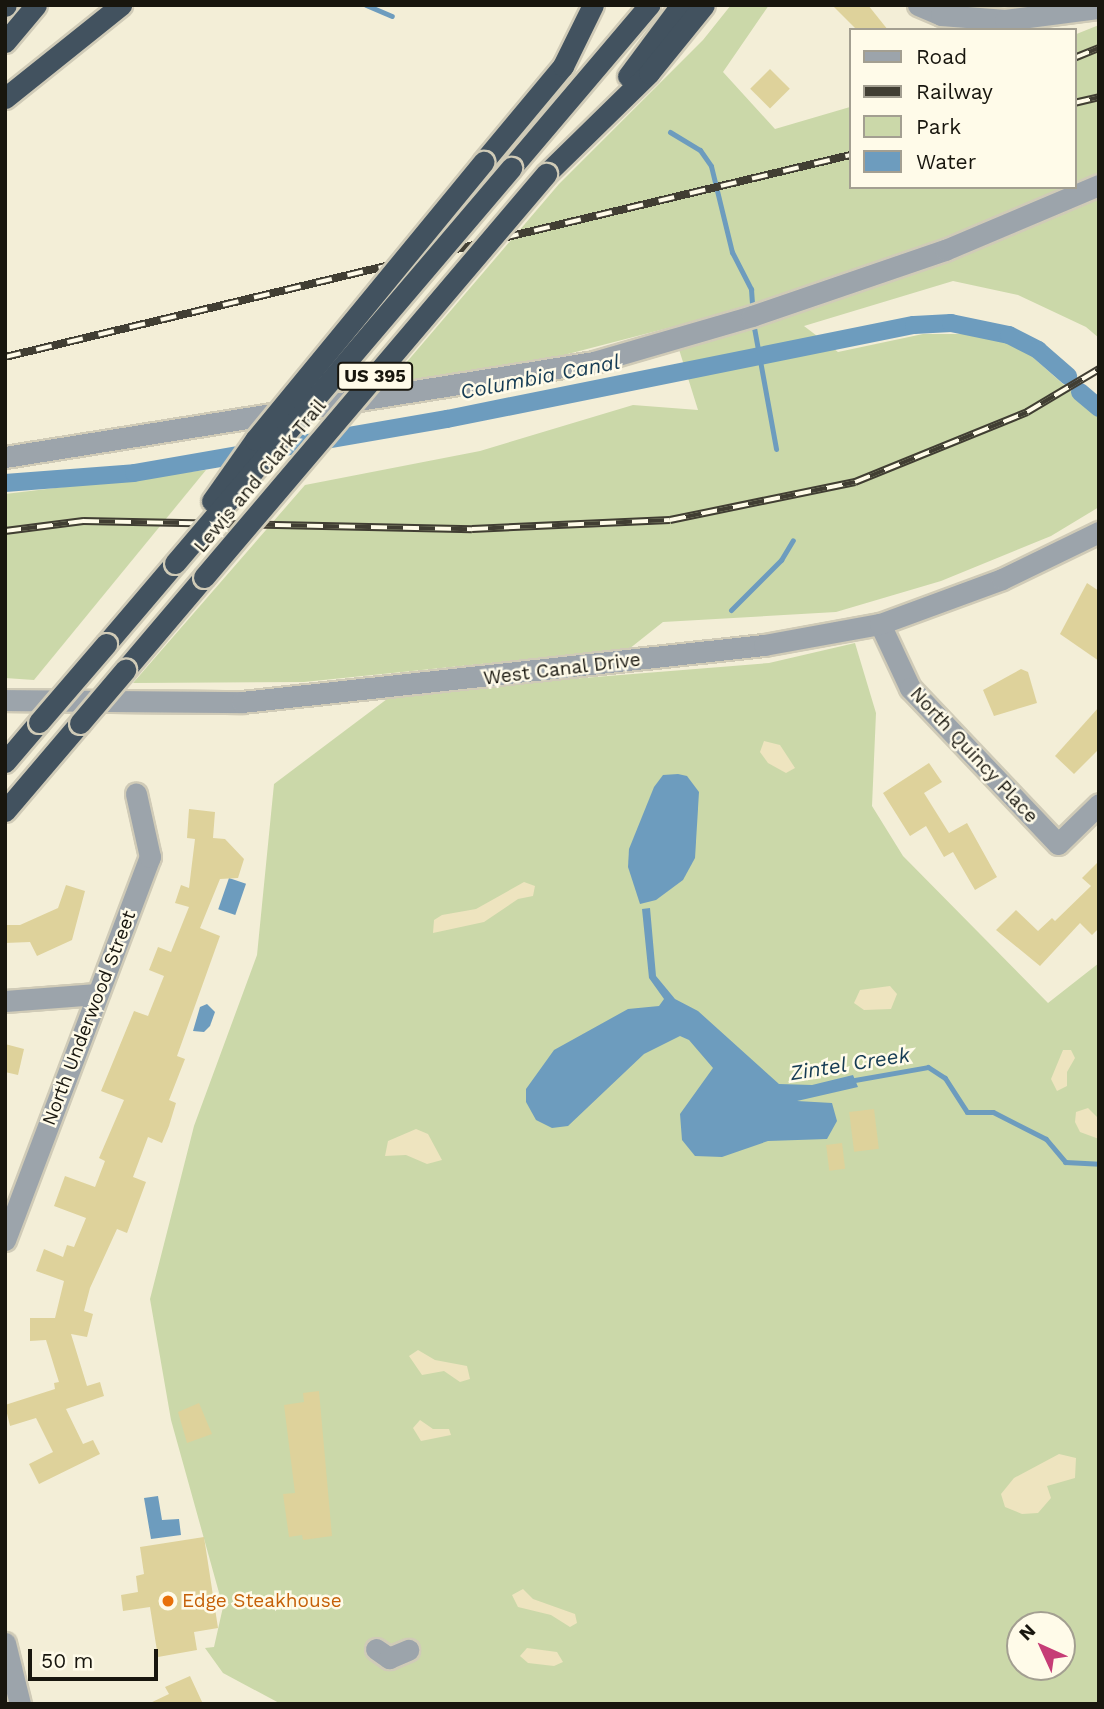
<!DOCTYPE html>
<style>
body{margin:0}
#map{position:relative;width:1104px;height:1709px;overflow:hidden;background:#f3eed7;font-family:"Work Sans",sans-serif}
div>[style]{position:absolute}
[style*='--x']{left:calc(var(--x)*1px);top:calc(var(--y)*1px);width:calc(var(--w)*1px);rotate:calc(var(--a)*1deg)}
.green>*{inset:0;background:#cbd8a9}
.sand>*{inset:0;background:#eee4bf}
.water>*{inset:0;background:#6d9cbe;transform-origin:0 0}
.stream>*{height:5px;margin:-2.5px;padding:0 2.5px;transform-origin:2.5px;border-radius:2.5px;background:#6d9cbe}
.canal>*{height:18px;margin:-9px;padding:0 9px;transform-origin:9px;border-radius:9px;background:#6d9cbe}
.building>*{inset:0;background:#ded29b;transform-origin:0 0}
.roads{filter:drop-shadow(2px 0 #d0cbb7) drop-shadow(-2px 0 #d0cbb7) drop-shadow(0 2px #d0cbb7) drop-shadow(0 -2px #d0cbb7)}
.minor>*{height:21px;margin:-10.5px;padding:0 10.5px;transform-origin:10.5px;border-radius:10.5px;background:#9ca4ab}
.highway>*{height:21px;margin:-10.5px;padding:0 10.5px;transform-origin:10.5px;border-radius:10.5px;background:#42525f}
.rail>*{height:8px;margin-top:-4px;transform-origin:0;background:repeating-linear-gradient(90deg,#fffbe9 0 16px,#413e33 0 32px);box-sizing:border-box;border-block:2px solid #413e33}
.bridges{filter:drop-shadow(2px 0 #d0cbb7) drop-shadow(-2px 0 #d0cbb7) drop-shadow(0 2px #d0cbb7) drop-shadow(0 -2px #d0cbb7)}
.highway-bridge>*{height:21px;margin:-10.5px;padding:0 10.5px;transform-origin:10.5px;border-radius:10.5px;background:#42525f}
.dots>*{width:19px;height:19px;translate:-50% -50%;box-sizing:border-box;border:4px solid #fffbe9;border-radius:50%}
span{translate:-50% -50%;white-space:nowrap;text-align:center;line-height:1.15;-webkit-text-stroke:5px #fffbe9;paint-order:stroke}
.shield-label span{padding:2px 5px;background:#fffbe9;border:2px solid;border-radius:5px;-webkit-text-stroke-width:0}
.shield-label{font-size:18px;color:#18160e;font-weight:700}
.street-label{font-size:19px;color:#18160e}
.food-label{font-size:19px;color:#c56008}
.left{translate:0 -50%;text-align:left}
.water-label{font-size:21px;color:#153b54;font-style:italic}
.frame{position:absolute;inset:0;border:7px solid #18160e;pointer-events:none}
.legend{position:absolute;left:849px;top:28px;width:228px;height:161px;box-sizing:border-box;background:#fffbe9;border:2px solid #a39f91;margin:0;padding:9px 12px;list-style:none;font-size:21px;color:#18160e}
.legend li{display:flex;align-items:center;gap:14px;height:35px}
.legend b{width:35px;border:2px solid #a39f91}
.north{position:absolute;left:1006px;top:1611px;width:70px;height:70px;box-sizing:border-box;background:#fffbe9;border:2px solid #a39f91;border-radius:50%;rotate:315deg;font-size:19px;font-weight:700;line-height:28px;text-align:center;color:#18160e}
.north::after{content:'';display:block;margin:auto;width:24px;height:32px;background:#c63d76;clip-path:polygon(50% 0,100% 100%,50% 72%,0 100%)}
.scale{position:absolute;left:28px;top:1649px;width:130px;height:32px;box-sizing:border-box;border:4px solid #18160e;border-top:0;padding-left:9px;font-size:21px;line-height:24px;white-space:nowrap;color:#18160e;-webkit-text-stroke:5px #fffbe9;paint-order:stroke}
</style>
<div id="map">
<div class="green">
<i style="clip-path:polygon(731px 5px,769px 5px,723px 72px,775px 129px,850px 107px,850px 187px,1074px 187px,1074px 35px,1099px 25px,1099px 338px,1086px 327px,1018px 295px,953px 281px,804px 326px,838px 352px,923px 334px,989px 334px,1027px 352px,1099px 416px,1099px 507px,1051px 536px,941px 581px,836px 612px,663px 622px,629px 649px,304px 682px,133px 683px,305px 485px,480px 451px,633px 405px,698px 410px,672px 327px,471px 379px,382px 391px,559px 184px,703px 40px)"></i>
<i style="clip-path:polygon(206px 470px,34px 680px,5px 678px,5px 494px)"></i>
<i style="clip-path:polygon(evenodd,855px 643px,876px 713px,872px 806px,903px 856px,1048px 1003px,1099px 963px,1099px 1704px,281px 1704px,223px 1673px,205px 1648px,214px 1647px,223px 1607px,171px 1420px,150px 1299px,194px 1126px,257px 955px,274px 784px,395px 693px,769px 663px,855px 643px,1020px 1625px,1062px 1625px,1062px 1667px,1020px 1667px,1020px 1625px)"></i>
</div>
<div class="sand">
<i style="clip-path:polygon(764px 741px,780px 745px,795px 768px,786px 773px,768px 763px,760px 752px)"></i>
<i style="clip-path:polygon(524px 882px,535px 886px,533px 896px,518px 899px,484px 922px,433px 933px,434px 920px,442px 915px,476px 909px)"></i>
<i style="clip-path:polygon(890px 986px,897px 994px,891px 1009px,864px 1010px,854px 1003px,860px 990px)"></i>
<i style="clip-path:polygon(1063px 1050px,1071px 1050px,1075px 1058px,1067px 1072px,1067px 1086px,1057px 1091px,1051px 1079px)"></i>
<i style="clip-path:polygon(1088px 1108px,1099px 1119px,1099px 1139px,1080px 1132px,1075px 1122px,1076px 1112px)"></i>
<i style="clip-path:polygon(416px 1129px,428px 1134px,442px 1160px,427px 1164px,406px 1155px,385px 1156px,388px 1141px)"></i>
<i style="clip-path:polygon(418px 1350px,435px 1360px,467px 1366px,470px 1379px,460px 1382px,444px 1371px,422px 1375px,409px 1356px)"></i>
<i style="clip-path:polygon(420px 1420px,433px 1429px,449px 1429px,451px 1435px,421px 1441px,413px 1428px)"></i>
<i style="clip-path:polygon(1059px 1454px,1076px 1458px,1075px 1478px,1047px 1486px,1051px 1498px,1038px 1513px,1022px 1514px,1005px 1507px,1001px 1494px,1014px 1478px)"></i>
<i style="clip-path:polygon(523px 1589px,533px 1599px,575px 1614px,577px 1623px,570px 1627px,551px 1615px,518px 1607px,512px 1595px)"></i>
<i style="clip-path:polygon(527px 1648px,557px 1652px,563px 1662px,554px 1666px,528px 1663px,520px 1656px)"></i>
</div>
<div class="water">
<i style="clip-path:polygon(678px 774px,687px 776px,699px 792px,695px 858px,683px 880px,656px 900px,640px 904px,628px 867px,629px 849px,654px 787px,663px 775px)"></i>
<i style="left:229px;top:878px;width:18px;height:33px;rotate:19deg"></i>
<i style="clip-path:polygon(650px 908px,656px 976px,675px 999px,698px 1011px,779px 1084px,812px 1085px,853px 1075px,858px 1087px,797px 1101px,832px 1103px,837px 1121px,827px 1139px,768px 1141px,722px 1157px,695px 1156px,682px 1140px,680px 1114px,713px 1068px,689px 1040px,680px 1036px,644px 1054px,568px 1126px,552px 1128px,536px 1120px,526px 1102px,526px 1089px,554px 1050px,628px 1009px,659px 1006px,664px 999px,649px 978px,642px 909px)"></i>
<i style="clip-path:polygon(207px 1004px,215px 1012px,210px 1026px,204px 1032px,193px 1031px,200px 1007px)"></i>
<i style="clip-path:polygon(158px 1496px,162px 1520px,179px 1519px,181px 1535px,151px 1539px,144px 1498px)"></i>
</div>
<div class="stream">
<i style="--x:366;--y:5;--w:28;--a:23"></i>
<i style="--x:670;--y:132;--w:35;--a:31"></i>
<i style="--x:700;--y:150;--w:19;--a:55"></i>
<i style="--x:711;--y:166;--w:89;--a:76.3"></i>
<i style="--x:732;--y:252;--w:42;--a:62.8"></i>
<i style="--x:751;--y:289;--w:14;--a:86"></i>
<i style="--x:753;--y:322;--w:129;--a:79.7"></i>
<i style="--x:731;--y:610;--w:71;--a:-45"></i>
<i style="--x:781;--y:560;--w:23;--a:-59"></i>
<i style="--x:849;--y:1081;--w:80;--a:-10"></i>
<i style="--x:928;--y:1067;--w:20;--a:33"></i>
<i style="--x:945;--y:1078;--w:40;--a:57.1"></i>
<i style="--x:967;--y:1112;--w:26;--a:0"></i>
<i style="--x:993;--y:1112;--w:59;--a:27"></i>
<i style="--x:1046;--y:1139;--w:30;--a:50"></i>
<i style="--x:1065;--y:1162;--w:34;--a:3"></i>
</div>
<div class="canal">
<i style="--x:1080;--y:392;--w:25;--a:40"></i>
<i style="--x:5;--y:483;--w:129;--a:-4.4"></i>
<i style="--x:134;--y:473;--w:318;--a:-9.8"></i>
<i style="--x:447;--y:419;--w:476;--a:-11.4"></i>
<i style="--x:914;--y:325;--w:37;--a:-3"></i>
<i style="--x:951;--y:323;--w:59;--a:11.7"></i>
<i style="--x:1009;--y:335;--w:33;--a:27"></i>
<i style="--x:1038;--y:350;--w:40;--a:41"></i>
</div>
<div class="building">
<i style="clip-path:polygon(832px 5px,868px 5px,888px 30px,857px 30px)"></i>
<i style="left:770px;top:69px;width:28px;height:28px;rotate:45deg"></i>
<i style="clip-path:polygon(1087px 583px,1099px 591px,1099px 661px,1060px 634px)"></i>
<i style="clip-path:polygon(1021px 669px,1028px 672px,1037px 703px,994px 716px,983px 690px)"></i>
<i style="clip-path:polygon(1099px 707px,1099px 749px,1074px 774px,1055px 756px)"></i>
<i style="clip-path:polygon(929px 763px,942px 782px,924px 793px,949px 833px,967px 823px,997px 877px,975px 890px,953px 852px,944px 857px,926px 826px,910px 836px,883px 793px)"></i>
<i style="clip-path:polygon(189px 809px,215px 812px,213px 838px,225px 839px,244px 859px,238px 878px,220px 879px,200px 928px,220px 936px,177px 1056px,185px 1059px,169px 1100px,176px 1103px,169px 1126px,162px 1143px,148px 1137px,133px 1177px,146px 1182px,127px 1233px,117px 1229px,90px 1288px,84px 1311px,93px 1314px,87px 1337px,71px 1334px,87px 1386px,100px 1382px,104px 1396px,66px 1409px,83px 1444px,93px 1440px,100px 1454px,39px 1484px,29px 1464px,53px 1452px,36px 1418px,10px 1426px,5px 1405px,55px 1389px,54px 1383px,59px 1382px,46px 1340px,30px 1341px,30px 1318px,55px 1318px,64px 1281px,36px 1271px,44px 1249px,63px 1257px,67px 1245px,74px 1247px,86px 1218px,54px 1206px,65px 1176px,95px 1187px,105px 1161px,99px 1158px,124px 1100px,101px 1091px,134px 1011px,148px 1016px,164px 976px,149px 970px,158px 947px,171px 952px,189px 907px,175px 903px,181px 885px,189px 888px,195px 839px,187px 838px)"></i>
<i style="clip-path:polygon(1099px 861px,1099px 928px,1092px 935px,1080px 923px,1040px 966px,996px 930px,1016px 910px,1038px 931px,1052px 918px,1055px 921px,1091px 886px,1082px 878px)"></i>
<i style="clip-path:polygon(66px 885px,85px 891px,72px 940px,37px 956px,30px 942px,5px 943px,5px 925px,20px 925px,58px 908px)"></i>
<i style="clip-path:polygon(5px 1044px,24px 1049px,18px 1075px,5px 1072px)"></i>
<i style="left:874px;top:1109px;width:40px;height:25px;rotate:83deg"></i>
<i style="left:842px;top:1143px;width:26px;height:16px;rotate:83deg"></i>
<i style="clip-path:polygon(319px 1391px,332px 1536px,303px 1540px,302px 1535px,289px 1537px,283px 1494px,295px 1493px,284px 1405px,304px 1402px,303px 1393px)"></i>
<i style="clip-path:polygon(199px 1403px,212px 1434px,187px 1443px,178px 1412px)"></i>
<i style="clip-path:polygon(204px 1537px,218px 1628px,194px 1632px,197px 1650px,158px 1657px,150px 1607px,123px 1611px,121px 1595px,138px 1592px,136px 1576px,144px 1574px,140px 1547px)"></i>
<i style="clip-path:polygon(190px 1676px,203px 1704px,148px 1704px,169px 1694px,165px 1687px)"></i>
</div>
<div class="roads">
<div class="minor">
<i style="--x:918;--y:5;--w:25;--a:23"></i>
<i style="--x:941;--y:15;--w:64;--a:4.5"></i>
<i style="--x:1005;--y:20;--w:95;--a:-7.3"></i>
<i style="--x:5;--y:457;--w:597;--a:-9.16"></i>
<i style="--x:594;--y:362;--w:165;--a:-16.2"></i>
<i style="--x:752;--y:316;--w:204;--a:-18.9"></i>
<i style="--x:945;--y:250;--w:167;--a:-22.9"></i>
<i style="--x:880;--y:624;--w:71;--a:64.9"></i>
<i style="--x:910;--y:688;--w:215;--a:46.5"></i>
<i style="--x:1058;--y:844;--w:57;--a:-44.3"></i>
<i style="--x:5;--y:700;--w:237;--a:0.5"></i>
<i style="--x:242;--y:702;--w:525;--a:-6.23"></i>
<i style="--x:764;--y:645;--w:118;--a:-10.3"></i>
<i style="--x:880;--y:624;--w:130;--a:-20.2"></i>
<i style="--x:1002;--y:579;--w:108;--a:-25.9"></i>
<i style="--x:5;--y:1001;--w:92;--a:-4.4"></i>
<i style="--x:5;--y:1240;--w:410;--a:-69.3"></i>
<i style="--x:150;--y:857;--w:65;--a:-102.5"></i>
<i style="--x:5;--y:1643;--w:63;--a:76.2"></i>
<i style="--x:376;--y:1649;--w:16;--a:35"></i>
<i style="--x:389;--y:1658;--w:21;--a:-23"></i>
</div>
<div class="highway">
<i style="--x:5;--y:6;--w:1;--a:-45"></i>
<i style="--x:5;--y:42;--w:48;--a:-50"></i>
<i style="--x:628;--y:76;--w:89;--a:-53.3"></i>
<i style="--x:5;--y:98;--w:149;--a:-38.7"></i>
<i style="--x:483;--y:162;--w:125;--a:-50.2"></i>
<i style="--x:563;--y:66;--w:68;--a:-63.8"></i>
<i style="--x:511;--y:168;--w:214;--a:-49.7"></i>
<i style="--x:546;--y:174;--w:144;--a:-44.4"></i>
<i style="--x:649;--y:73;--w:87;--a:-51"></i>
<i style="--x:106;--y:644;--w:106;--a:-49.6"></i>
<i style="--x:125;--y:670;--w:122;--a:-49.7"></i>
<i style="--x:5;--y:762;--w:52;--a:-49.6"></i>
<i style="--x:5;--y:811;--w:116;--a:-49.6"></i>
</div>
</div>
<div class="rail">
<i style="--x:1074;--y:58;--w:27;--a:-22"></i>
<i style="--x:1074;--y:103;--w:26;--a:-13"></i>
<i style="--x:5;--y:357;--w:869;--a:-13.44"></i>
<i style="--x:5;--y:531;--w:79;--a:-7.3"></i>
<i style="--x:83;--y:521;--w:389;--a:1.2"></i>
<i style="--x:472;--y:529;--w:198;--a:-2.6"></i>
<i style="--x:670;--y:520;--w:189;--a:-11.6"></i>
<i style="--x:855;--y:482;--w:186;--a:-22.1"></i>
<i style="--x:1027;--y:412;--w:84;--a:-30.8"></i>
</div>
<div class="bridges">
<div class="highway-bridge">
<i style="--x:212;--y:501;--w:75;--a:-54.8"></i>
<i style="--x:255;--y:440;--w:360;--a:-50.6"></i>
<i style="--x:175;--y:563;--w:519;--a:-49.61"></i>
<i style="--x:204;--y:577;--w:529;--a:-49.68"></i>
<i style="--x:39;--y:722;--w:103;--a:-49.3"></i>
<i style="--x:80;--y:723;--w:70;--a:-49.7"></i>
</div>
</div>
<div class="dots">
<i style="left:168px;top:1601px;background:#e8710a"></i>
</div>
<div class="shield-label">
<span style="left:375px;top:376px">US 395</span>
</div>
<div class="street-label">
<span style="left:260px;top:476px;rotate:-50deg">Lewis and Clark Trail</span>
<span style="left:562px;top:669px;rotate:-7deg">West Canal Drive</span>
<span style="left:974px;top:755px;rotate:47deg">North Quincy Place</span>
<span style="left:89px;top:1018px;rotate:-69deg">North Underwood Street</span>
</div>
<div class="food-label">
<span class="left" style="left:182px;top:1601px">Edge Steakhouse</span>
</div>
<div class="water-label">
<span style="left:540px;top:377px;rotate:-11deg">Columbia Canal</span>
<span style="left:850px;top:1064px;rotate:-9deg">Zintel Creek</span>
</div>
<div class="frame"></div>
<ul class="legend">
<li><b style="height:9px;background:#9ca4ab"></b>Road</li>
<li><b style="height:9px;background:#413e33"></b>Railway</li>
<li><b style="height:19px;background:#cbd8a9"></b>Park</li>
<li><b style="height:19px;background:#6d9cbe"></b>Water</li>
</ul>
<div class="north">N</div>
<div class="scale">50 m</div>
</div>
